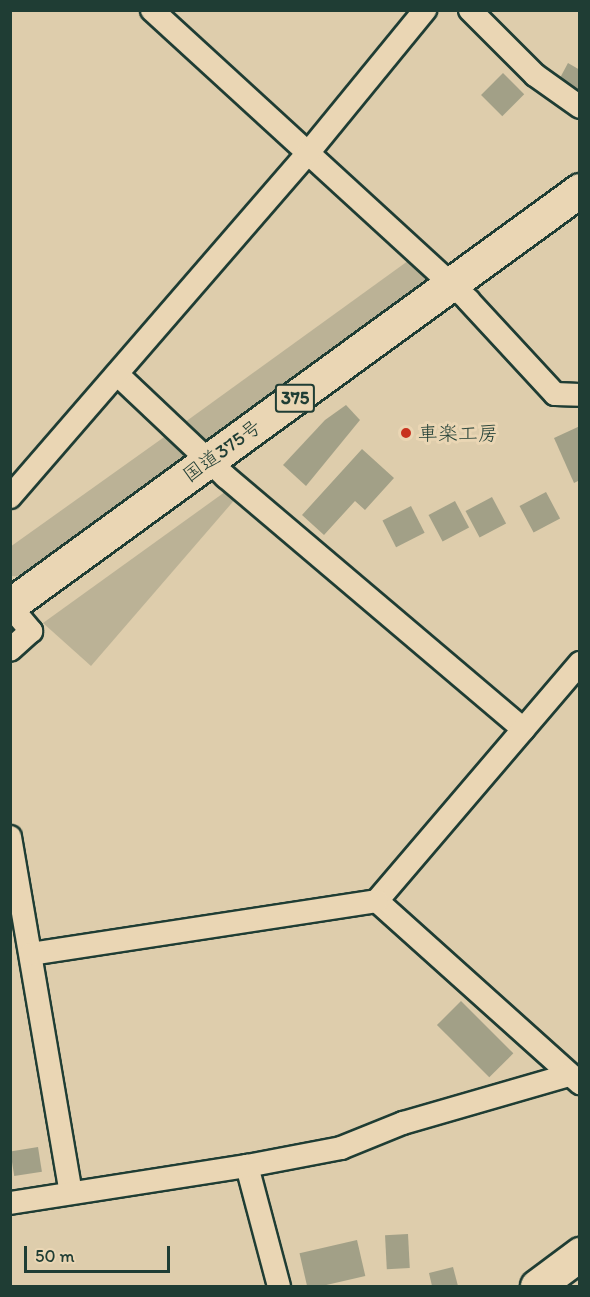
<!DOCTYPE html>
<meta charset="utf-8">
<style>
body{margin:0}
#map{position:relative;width:590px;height:1297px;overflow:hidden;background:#decdac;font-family:Itim,"Klee One",sans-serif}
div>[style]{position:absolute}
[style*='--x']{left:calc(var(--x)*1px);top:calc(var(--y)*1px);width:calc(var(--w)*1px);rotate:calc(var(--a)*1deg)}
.green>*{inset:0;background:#bbb296}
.building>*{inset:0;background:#a2a087;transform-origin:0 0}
.roads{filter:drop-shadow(2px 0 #1f3d34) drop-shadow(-2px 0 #1f3d34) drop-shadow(0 2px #1f3d34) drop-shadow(0 -2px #1f3d34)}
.street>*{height:22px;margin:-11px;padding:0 11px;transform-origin:11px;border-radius:11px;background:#ead6b4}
.secondary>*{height:33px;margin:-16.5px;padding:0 16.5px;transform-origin:16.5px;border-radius:16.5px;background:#ead6b4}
.highway>*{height:33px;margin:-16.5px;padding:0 16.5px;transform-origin:16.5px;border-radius:16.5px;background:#ead6b4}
.dots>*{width:16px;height:16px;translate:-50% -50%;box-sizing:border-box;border:3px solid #ead6b4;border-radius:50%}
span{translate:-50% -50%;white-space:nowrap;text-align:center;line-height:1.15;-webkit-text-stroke:6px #ead6b4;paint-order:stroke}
.shield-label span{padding:2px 4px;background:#ead6b4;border:2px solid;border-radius:4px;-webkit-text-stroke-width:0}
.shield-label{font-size:18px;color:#1f3d34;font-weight:700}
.poi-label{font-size:20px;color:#1f3d34}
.left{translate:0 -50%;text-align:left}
.street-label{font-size:20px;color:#1f3d34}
.frame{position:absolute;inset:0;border:12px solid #1f3d34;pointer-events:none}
.scale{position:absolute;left:24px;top:1246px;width:146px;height:27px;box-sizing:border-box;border:3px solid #1f3d34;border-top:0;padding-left:8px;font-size:18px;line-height:21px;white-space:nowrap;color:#1f3d34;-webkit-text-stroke:4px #ead6b4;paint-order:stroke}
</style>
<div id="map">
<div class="green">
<i style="clip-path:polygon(412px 258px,425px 272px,426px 287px,210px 444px,198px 442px,181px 425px)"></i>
<i style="clip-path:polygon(167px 435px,183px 451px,183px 462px,23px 577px,11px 576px,10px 547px)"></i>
<i style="clip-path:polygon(229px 489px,237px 497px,91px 666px,43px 623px)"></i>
</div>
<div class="building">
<i style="clip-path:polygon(568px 63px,580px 70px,580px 104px,553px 91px)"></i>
<i style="left:503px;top:73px;width:30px;height:31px;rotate:45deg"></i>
<i style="clip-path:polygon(346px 405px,360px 420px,306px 486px,283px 465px,325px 420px)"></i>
<i style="clip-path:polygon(580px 426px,580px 480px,574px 483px,554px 438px)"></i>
<i style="clip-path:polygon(362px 449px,394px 478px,365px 510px,355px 501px,324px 535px,302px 515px)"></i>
<i style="left:546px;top:492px;width:30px;height:30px;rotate:62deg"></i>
<i style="left:492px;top:497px;width:30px;height:30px;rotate:62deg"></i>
<i style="left:455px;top:501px;width:30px;height:30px;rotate:62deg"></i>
<i style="left:411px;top:506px;width:30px;height:32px;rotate:63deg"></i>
<i style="left:461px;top:1001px;width:74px;height:34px;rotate:45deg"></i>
<i style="left:38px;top:1147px;width:25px;height:28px;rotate:81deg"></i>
<i style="left:408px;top:1234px;width:34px;height:23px;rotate:87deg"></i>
<i style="left:357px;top:1240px;width:37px;height:59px;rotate:77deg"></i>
<i style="clip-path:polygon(453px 1267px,458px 1286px,432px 1286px,429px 1273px)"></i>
</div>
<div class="roads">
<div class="street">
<i style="--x:152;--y:10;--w:429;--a:42.5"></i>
<i style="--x:468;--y:300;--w:128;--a:47.2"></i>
<i style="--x:555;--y:394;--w:25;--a:2"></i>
<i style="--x:470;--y:10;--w:92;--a:45"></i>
<i style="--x:535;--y:75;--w:55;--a:35.4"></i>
<i style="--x:117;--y:374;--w:150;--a:43.4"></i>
<i style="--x:226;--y:477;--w:390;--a:40.3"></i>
<i style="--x:10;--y:497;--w:455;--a:-49.1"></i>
<i style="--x:308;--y:153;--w:185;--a:-50.7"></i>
<i style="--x:10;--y:606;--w:33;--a:50"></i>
<i style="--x:31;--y:631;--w:28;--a:138"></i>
<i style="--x:580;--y:663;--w:313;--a:130.5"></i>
<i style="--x:377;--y:901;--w:273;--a:41.9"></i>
<i style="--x:10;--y:837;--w:360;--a:80.3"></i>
<i style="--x:31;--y:954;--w:350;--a:-8.7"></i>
<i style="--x:247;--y:1166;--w:124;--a:75.1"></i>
<i style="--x:10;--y:1203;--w:240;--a:-8.9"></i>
<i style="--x:247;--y:1166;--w:96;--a:-10.8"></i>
<i style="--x:341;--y:1148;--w:67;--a:-22"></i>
<i style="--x:403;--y:1123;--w:173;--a:-16.1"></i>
</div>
<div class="secondary">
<i style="--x:537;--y:1286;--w:54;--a:-36.7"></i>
</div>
<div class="highway">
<i style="--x:10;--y:605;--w:705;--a:-36.06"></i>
</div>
</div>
<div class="dots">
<i style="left:406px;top:433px;background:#c8321e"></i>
</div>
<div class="shield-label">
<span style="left:295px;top:398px">375</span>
</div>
<div class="poi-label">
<span class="left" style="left:418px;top:433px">車楽工房</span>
</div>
<div class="street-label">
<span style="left:222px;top:451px;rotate:-36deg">国道375号</span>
</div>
<div class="frame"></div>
<div class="scale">50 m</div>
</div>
